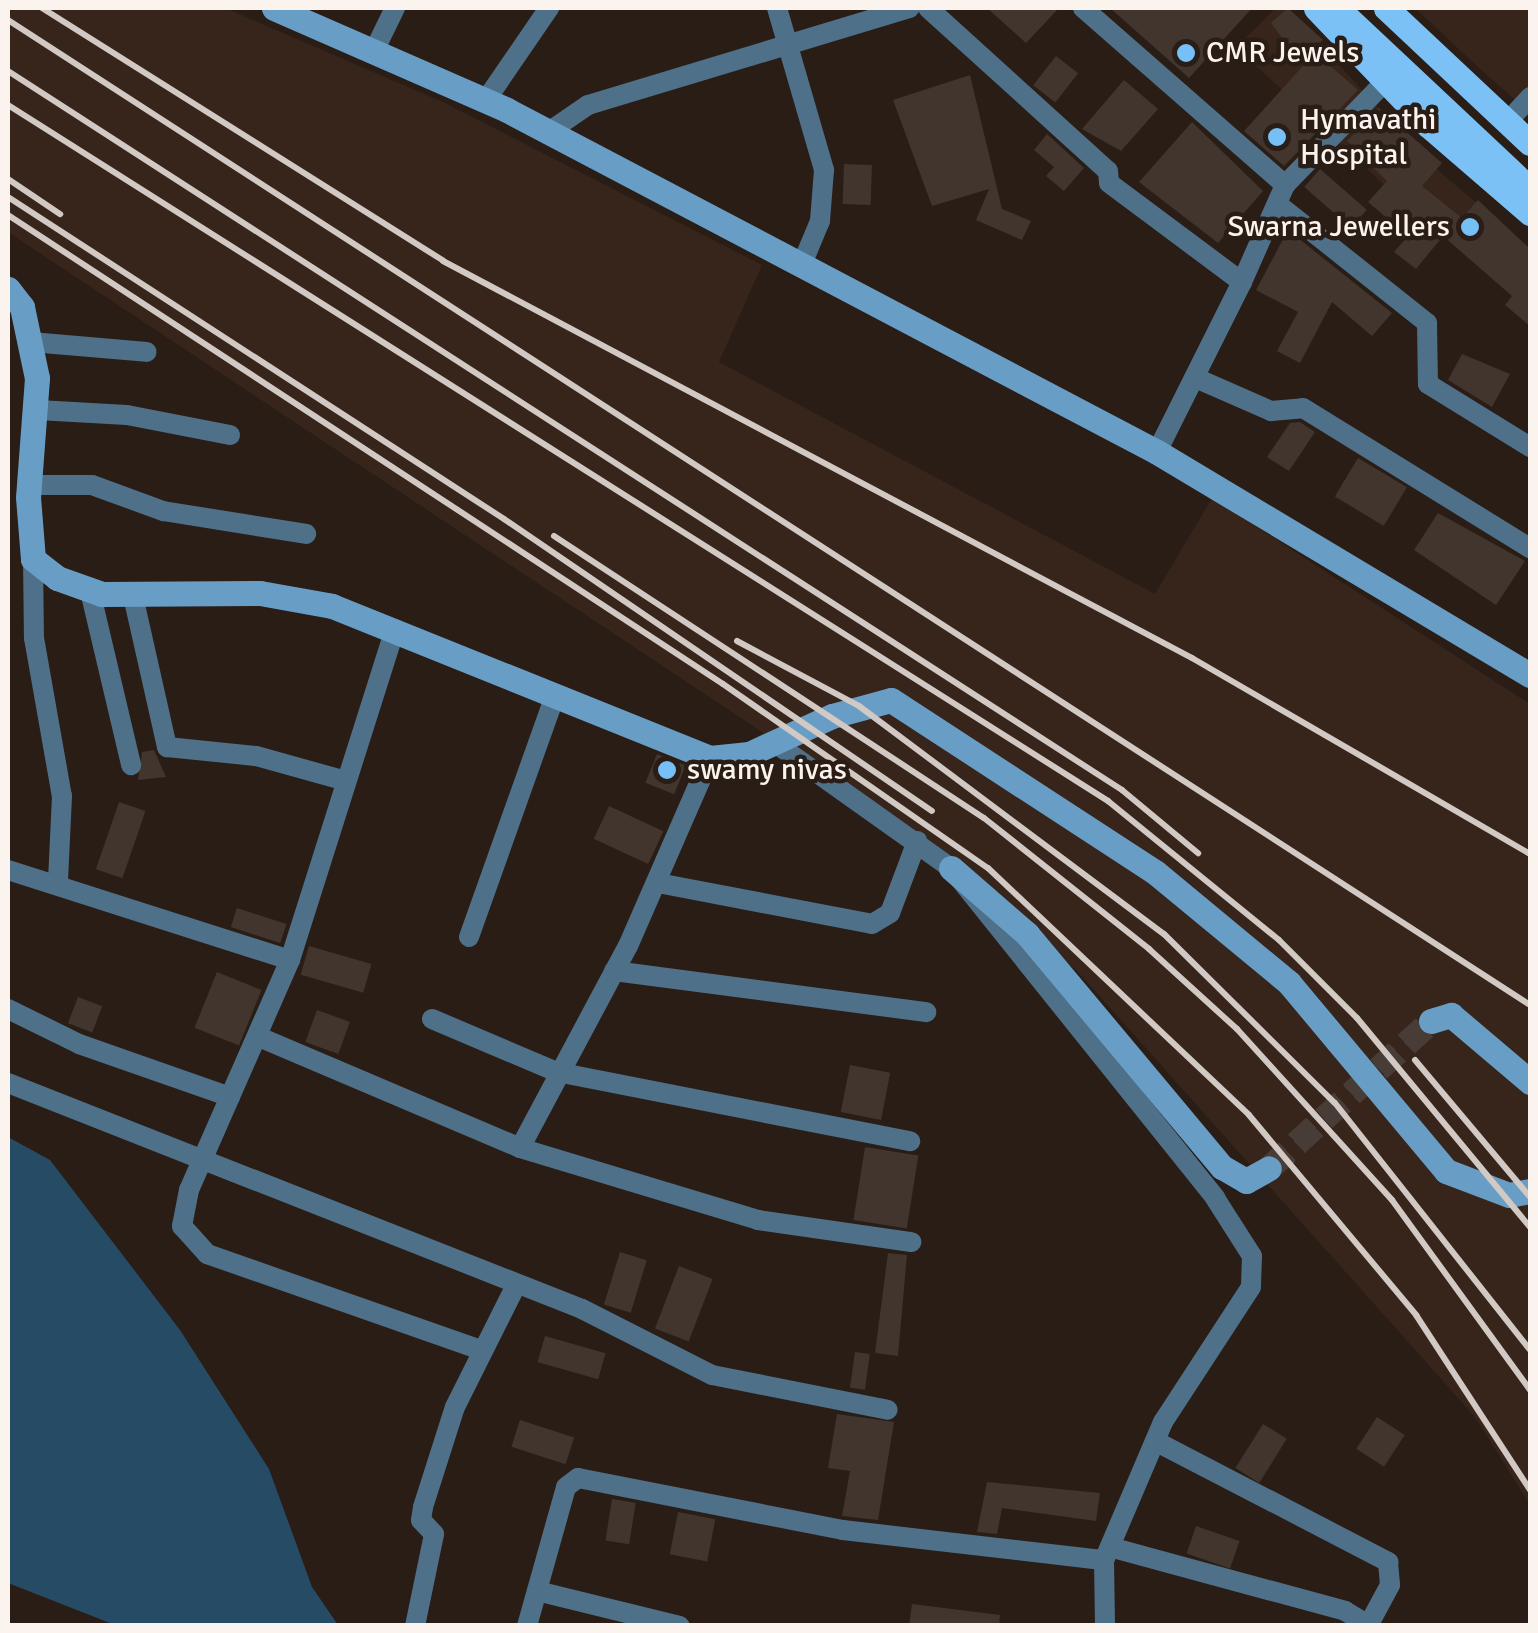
<!DOCTYPE html>
<style>
body{margin:0}
#map{position:relative;width:1538px;height:1633px;overflow:hidden;background:#291d16;font-family:Signika,sans-serif}
div>[style]{position:absolute}
[style*='--x']{left:calc(var(--x)*1px);top:calc(var(--y)*1px);width:calc(var(--w)*1px);rotate:calc(var(--a)*1deg)}
.built>*{inset:0;background:#37251b}
.water>*{inset:0;background:#264b65}
.building>*{inset:0;background:#42352d;transform-origin:0 0}
.secondary-tunnel>*{height:25px;margin-top:-12.5px;transform-origin:0;background:repeating-linear-gradient(90deg,#483d36 0 25px,transparent 0 37px)}
.street>*{height:20px;margin:-10px;padding:0 10px;transform-origin:10px;border-radius:10px;background:#4f7089}
.secondary>*{height:25px;margin:-12.5px;padding:0 12.5px;transform-origin:12.5px;border-radius:12.5px;background:#689ec6}
.primary>*{height:25px;margin:-12.5px;padding:0 12.5px;transform-origin:12.5px;border-radius:12.5px;background:#7bc1f5}
.rail>*{height:6px;margin:-3px;padding:0 3px;transform-origin:3px;border-radius:3px;background:#d2c9c4}
.dots>*{width:28px;height:28px;translate:-50% -50%;box-sizing:border-box;border:5px solid #291d16;border-radius:50%}
span{translate:-50% -50%;white-space:nowrap;text-align:center;line-height:1.15;-webkit-text-stroke:9px #291d16;paint-order:stroke}
.poi-label{font-size:30px;color:#fbf3ee}
.left{translate:0 -50%;text-align:left}
.right{translate:-100% -50%;text-align:right}
.frame{position:absolute;inset:0;border:10px solid #fbf3ee;pointer-events:none}
</style>
<div id="map">
<div class="built">
<i style="clip-path:polygon(8px 8px,225px 8px,445px 103px,762px 265px,719px 362px,1155px 594px,1212px 498px,1530px 704px,1530px 1505px,1475px 1417px,1078px 972px,949px 856px,8px 232px)"></i>
<i style="clip-path:polygon(1276px 8px,1287px 8px,1427px 161px,1530px 248px,1530px 303px,1411px 210px,1236px 47px)"></i>
<i style="clip-path:polygon(1415px 8px,1530px 8px,1530px 113px,1480px 69px)"></i>
</div>
<div class="water">
<i style="clip-path:polygon(8px 1137px,50px 1160px,180px 1330px,269px 1469px,312px 1587px,338px 1625px,115px 1625px,8px 1583px)"></i>
</div>
<div class="building">
<i style="clip-path:polygon(987px 8px,1059px 8px,1026px 43px)"></i>
<i style="clip-path:polygon(1110px 8px,1252px 8px,1189px 78px)"></i>
<i style="clip-path:polygon(1288px 8px,1323px 40px,1313px 51px,1358px 90px,1284px 166px,1244px 131px,1303px 66px,1271px 23px)"></i>
<i style="left:1056px;top:56px;width:28px;height:37px;rotate:38deg"></i>
<i style="clip-path:polygon(970px 75px,1002px 209px,1031px 221px,1022px 240px,976px 220px,989px 189px,932px 206px,893px 100px)"></i>
<i style="clip-path:polygon(1124px 80px,1158px 109px,1121px 151px,1082px 129px)"></i>
<i style="clip-path:polygon(1379px 108px,1442px 163px,1422px 186px,1462px 218px,1478px 200px,1530px 249px,1530px 326px,1505px 305px,1512px 296px,1443px 236px,1416px 269px,1394px 252px,1408px 236px,1368px 202px,1387px 181px,1347px 141px)"></i>
<i style="clip-path:polygon(1192px 122px,1263px 191px,1218px 243px,1139px 182px)"></i>
<i style="clip-path:polygon(1047px 134px,1084px 168px,1064px 191px,1046px 176px,1054px 167px,1034px 150px)"></i>
<i style="left:844px;top:164px;width:28px;height:40px;rotate:2deg"></i>
<i style="left:1320px;top:169px;width:62px;height:24px;rotate:41deg"></i>
<i style="clip-path:polygon(1288px 230px,1392px 313px,1372px 336px,1332px 302px,1300px 363px,1277px 351px,1298px 312px,1256px 290px)"></i>
<i style="clip-path:polygon(1462px 354px,1510px 374px,1492px 407px,1448px 380px)"></i>
<i style="clip-path:polygon(1300px 422px,1315px 432px,1289px 471px,1267px 457px,1290px 423px)"></i>
<i style="left:1358px;top:458px;width:57px;height:45px;rotate:31deg"></i>
<i style="clip-path:polygon(1438px 513px,1525px 561px,1496px 605px,1414px 550px)"></i>
<i style="clip-path:polygon(154px 750px,166px 777px,138px 780px,142px 752px)"></i>
<i style="left:657px;top:754px;width:31px;height:31px;rotate:22deg"></i>
<i style="left:119px;top:802px;width:28px;height:71px;rotate:19deg"></i>
<i style="left:609px;top:806px;width:60px;height:36px;rotate:25deg"></i>
<i style="left:237px;top:908px;width:52px;height:20px;rotate:18deg"></i>
<i style="left:309px;top:946px;width:65px;height:30px;rotate:16deg"></i>
<i style="left:217px;top:972px;width:48px;height:60px;rotate:22deg"></i>
<i style="left:78px;top:997px;width:26px;height:28px;rotate:21deg"></i>
<i style="left:317px;top:1010px;width:35px;height:34px;rotate:20deg"></i>
<i style="left:850px;top:1065px;width:41px;height:48px;rotate:11deg"></i>
<i style="left:865px;top:1147px;width:54px;height:74px;rotate:9deg"></i>
<i style="left:620px;top:1252px;width:28px;height:55px;rotate:17deg"></i>
<i style="clip-path:polygon(888px 1253px,907px 1255px,898px 1356px,875px 1353px)"></i>
<i style="left:679px;top:1266px;width:36px;height:67px;rotate:21deg"></i>
<i style="left:545px;top:1336px;width:63px;height:27px;rotate:16deg"></i>
<i style="left:855px;top:1352px;width:15px;height:36px;rotate:8deg"></i>
<i style="clip-path:polygon(837px 1414px,894px 1422px,878px 1520px,842px 1516px,850px 1471px,828px 1468px)"></i>
<i style="left:1377px;top:1417px;width:33px;height:38px;rotate:33deg"></i>
<i style="left:520px;top:1420px;width:57px;height:28px;rotate:18deg"></i>
<i style="left:1263px;top:1424px;width:28px;height:52px;rotate:32deg"></i>
<i style="clip-path:polygon(987px 1482px,1100px 1493px,1096px 1521px,1002px 1508px,997px 1534px,977px 1532px)"></i>
<i style="left:612px;top:1499px;width:24px;height:42px;rotate:9deg"></i>
<i style="left:678px;top:1512px;width:38px;height:43px;rotate:11deg"></i>
<i style="left:1196px;top:1526px;width:46px;height:29px;rotate:19deg"></i>
<i style="clip-path:polygon(912px 1604px,1000px 1615px,999px 1626px,909px 1626px)"></i>
</div>
<div class="secondary-tunnel">
<i style="--x:1269;--y:1168;--w:219;--a:-42.2"></i>
</div>
<div class="street">
<i style="--x:777;--y:8;--w:169;--a:73.8"></i>
<i style="--x:824;--y:170;--w:51;--a:94.5"></i>
<i style="--x:820;--y:221;--w:47;--a:112.7"></i>
<i style="--x:928;--y:8;--w:243;--a:42.2"></i>
<i style="--x:1108;--y:171;--w:12;--a:85"></i>
<i style="--x:1109;--y:183;--w:166;--a:36.7"></i>
<i style="--x:1242;--y:282;--w:190;--a:116.6"></i>
<i style="--x:1083;--y:8;--w:269;--a:41.2"></i>
<i style="--x:374;--y:51;--w:48;--a:-64"></i>
<i style="--x:486;--y:100;--w:112;--a:-55.6"></i>
<i style="--x:1508;--y:121;--w:33;--a:-47"></i>
<i style="--x:550;--y:131;--w:46;--a:-34.4"></i>
<i style="--x:588;--y:105;--w:336;--a:-16.8"></i>
<i style="--x:1280;--y:206;--w:188;--a:38.5"></i>
<i style="--x:1427;--y:323;--w:61;--a:89.1"></i>
<i style="--x:1428;--y:384;--w:120;--a:31.7"></i>
<i style="--x:1242;--y:282;--w:106;--a:-66.1"></i>
<i style="--x:1285;--y:185;--w:142;--a:-45.9"></i>
<i style="--x:31;--y:342;--w:116;--a:4.9"></i>
<i style="--x:1198;--y:379;--w:80;--a:23.7"></i>
<i style="--x:1271;--y:411;--w:32;--a:-5"></i>
<i style="--x:1303;--y:408;--w:267;--a:31.7"></i>
<i style="--x:38;--y:410;--w:89;--a:3.2"></i>
<i style="--x:127;--y:415;--w:105;--a:11"></i>
<i style="--x:29;--y:485;--w:63;--a:0"></i>
<i style="--x:92;--y:485;--w:76;--a:20.1"></i>
<i style="--x:163;--y:511;--w:145;--a:9.1"></i>
<i style="--x:33;--y:559;--w:79;--a:89.3"></i>
<i style="--x:34;--y:638;--w:160;--a:80"></i>
<i style="--x:62;--y:796;--w:84;--a:92.7"></i>
<i style="--x:90;--y:591;--w:179;--a:76.7"></i>
<i style="--x:133;--y:596;--w:155;--a:77.3"></i>
<i style="--x:167;--y:747;--w:89;--a:5.8"></i>
<i style="--x:256;--y:756;--w:93;--a:15.5"></i>
<i style="--x:395;--y:629;--w:347;--a:107.6"></i>
<i style="--x:290;--y:960;--w:251;--a:113.7"></i>
<i style="--x:189;--y:1190;--w:37;--a:101"></i>
<i style="--x:182;--y:1226;--w:38;--a:48"></i>
<i style="--x:207;--y:1254;--w:290;--a:19.3"></i>
<i style="--x:775;--y:743;--w:216;--a:35.4"></i>
<i style="--x:951;--y:868;--w:423;--a:51.3"></i>
<i style="--x:1215;--y:1198;--w:69;--a:57.5"></i>
<i style="--x:1252;--y:1256;--w:31;--a:92"></i>
<i style="--x:1251;--y:1287;--w:161;--a:123.1"></i>
<i style="--x:1163;--y:1422;--w:150;--a:113.1"></i>
<i style="--x:1104;--y:1560;--w:66;--a:89.1"></i>
<i style="--x:8;--y:870;--w:296;--a:17.7"></i>
<i style="--x:658;--y:883;--w:218;--a:10.8"></i>
<i style="--x:872;--y:924;--w:21;--a:-31"></i>
<i style="--x:890;--y:913;--w:77;--a:-69.4"></i>
<i style="--x:469;--y:937;--w:256;--a:-70.4"></i>
<i style="--x:614;--y:971;--w:315;--a:7.5"></i>
<i style="--x:8;--y:1009;--w:79;--a:26.2"></i>
<i style="--x:79;--y:1044;--w:160;--a:19.3"></i>
<i style="--x:432;--y:1019;--w:136;--a:23"></i>
<i style="--x:557;--y:1072;--w:360;--a:11.1"></i>
<i style="--x:259;--y:1037;--w:284;--a:23"></i>
<i style="--x:520;--y:1148;--w:249;--a:16.8"></i>
<i style="--x:758;--y:1220;--w:155;--a:8.2"></i>
<i style="--x:8;--y:1083;--w:617;--a:21.49"></i>
<i style="--x:582;--y:1309;--w:146;--a:26.9"></i>
<i style="--x:712;--y:1375;--w:179;--a:11.2"></i>
<i style="--x:520;--y:1148;--w:229;--a:-61.9"></i>
<i style="--x:628;--y:946;--w:205;--a:-66.4"></i>
<i style="--x:1155;--y:1441;--w:263;--a:27.4"></i>
<i style="--x:1388;--y:1562;--w:23;--a:85"></i>
<i style="--x:1390;--y:1585;--w:44;--a:118.3"></i>
<i style="--x:1110;--y:1547;--w:244;--a:15.2"></i>
<i style="--x:1345;--y:1611;--w:29;--a:31"></i>
<i style="--x:537;--y:1591;--w:147;--a:13.8"></i>
<i style="--x:415;--y:1626;--w:94;--a:-78.3"></i>
<i style="--x:434;--y:1534;--w:19;--a:-133"></i>
<i style="--x:421;--y:1520;--w:13;--a:-81"></i>
<i style="--x:423;--y:1507;--w:105;--a:-72.3"></i>
<i style="--x:455;--y:1407;--w:134;--a:-63.4"></i>
<i style="--x:527;--y:1626;--w:144;--a:-74.3"></i>
<i style="--x:566;--y:1487;--w:15;--a:-37"></i>
<i style="--x:578;--y:1478;--w:270;--a:11.1"></i>
<i style="--x:843;--y:1530;--w:263;--a:6.6"></i>
</div>
<div class="secondary">
<i style="--x:274;--y:8;--w:254;--a:23.6"></i>
<i style="--x:507;--y:110;--w:734;--a:27.75"></i>
<i style="--x:1157;--y:452;--w:435;--a:30.9"></i>
<i style="--x:8;--y:289;--w:23;--a:52"></i>
<i style="--x:22;--y:307;--w:73;--a:78.1"></i>
<i style="--x:37;--y:378;--w:119;--a:94.3"></i>
<i style="--x:28;--y:497;--w:62;--a:85.4"></i>
<i style="--x:33;--y:559;--w:31;--a:38"></i>
<i style="--x:57;--y:578;--w:48;--a:19.6"></i>
<i style="--x:102;--y:594;--w:158;--a:-0.4"></i>
<i style="--x:260;--y:593;--w:73;--a:10.2"></i>
<i style="--x:332;--y:606;--w:407;--a:21.9"></i>
<i style="--x:710;--y:758;--w:39;--a:-6"></i>
<i style="--x:749;--y:754;--w:91;--a:-24.6"></i>
<i style="--x:832;--y:716;--w:61;--a:-15.2"></i>
<i style="--x:891;--y:700;--w:315;--a:33.1"></i>
<i style="--x:1155;--y:872;--w:174;--a:39.6"></i>
<i style="--x:1289;--y:983;--w:245;--a:50.1"></i>
<i style="--x:1446;--y:1171;--w:67;--a:20.9"></i>
<i style="--x:1509;--y:1195;--w:21;--a:-11"></i>
<i style="--x:951;--y:868;--w:101;--a:41"></i>
<i style="--x:1027;--y:934;--w:304;--a:50.1"></i>
<i style="--x:1222;--y:1167;--w:28;--a:30"></i>
<i style="--x:1246;--y:1181;--w:26;--a:-29"></i>
<i style="--x:1431;--y:1021;--w:21;--a:-17"></i>
<i style="--x:1451;--y:1015;--w:104;--a:40.3"></i>
</div>
<div class="primary">
<i style="--x:1316;--y:8;--w:162;--a:46.3"></i>
<i style="--x:1428;--y:125;--w:135;--a:40.8"></i>
<i style="--x:1337;--y:8;--w:265;--a:43.2"></i>
<i style="--x:1386;--y:8;--w:197;--a:43.2"></i>
</div>
<div class="rail">
<i style="--x:42;--y:8;--w:474;--a:32.2"></i>
<i style="--x:443;--y:261;--w:848;--a:27.93"></i>
<i style="--x:1192;--y:658;--w:391;--a:30.1"></i>
<i style="--x:8;--y:20;--w:1813;--a:32.91"></i>
<i style="--x:8;--y:71;--w:1326;--a:32.84"></i>
<i style="--x:1122;--y:790;--w:99;--a:39.7"></i>
<i style="--x:8;--y:105;--w:1302;--a:32.32"></i>
<i style="--x:1108;--y:801;--w:220;--a:39.1"></i>
<i style="--x:1279;--y:940;--w:110;--a:45"></i>
<i style="--x:1357;--y:1018;--w:271;--a:50.4"></i>
<i style="--x:8;--y:179;--w:63;--a:33.9"></i>
<i style="--x:8;--y:197;--w:591;--a:32.99"></i>
<i style="--x:504;--y:519;--w:518;--a:34.3"></i>
<i style="--x:8;--y:215;--w:855;--a:33.26"></i>
<i style="--x:723;--y:684;--w:323;--a:34.8"></i>
<i style="--x:988;--y:868;--w:359;--a:43.4"></i>
<i style="--x:1249;--y:1115;--w:261;--a:50.1"></i>
<i style="--x:1416;--y:1315;--w:209;--a:56.9"></i>
<i style="--x:554;--y:536;--w:514;--a:33.26"></i>
<i style="--x:984;--y:818;--w:211;--a:38.4"></i>
<i style="--x:1149;--y:949;--w:119;--a:42.3"></i>
<i style="--x:1237;--y:1029;--w:231;--a:47.8"></i>
<i style="--x:1392;--y:1200;--w:235;--a:54"></i>
<i style="--x:737;--y:641;--w:138;--a:28"></i>
<i style="--x:859;--y:706;--w:381;--a:36.8"></i>
<i style="--x:1164;--y:934;--w:240;--a:44.7"></i>
<i style="--x:1335;--y:1103;--w:315;--a:51.7"></i>
<i style="--x:1415;--y:1060;--w:179;--a:50"></i>
</div>
<div class="dots">
<i style="left:1186px;top:53px;background:#76c0f7"></i>
<i style="left:1277px;top:137px;background:#76c0f7"></i>
<i style="left:1470px;top:227px;background:#76c0f7"></i>
<i style="left:667px;top:770px;background:#76c0f7"></i>
</div>
<div class="poi-label">
<span class="left" style="left:1206px;top:53px">CMR Jewels</span>
<span class="left" style="left:1300px;top:137px">Hymavathi<br>Hospital</span>
<span class="right" style="left:1450px;top:227px">Swarna Jewellers</span>
<span class="left" style="left:687px;top:770px">swamy nivas</span>
</div>
<div class="frame"></div>
</div>
